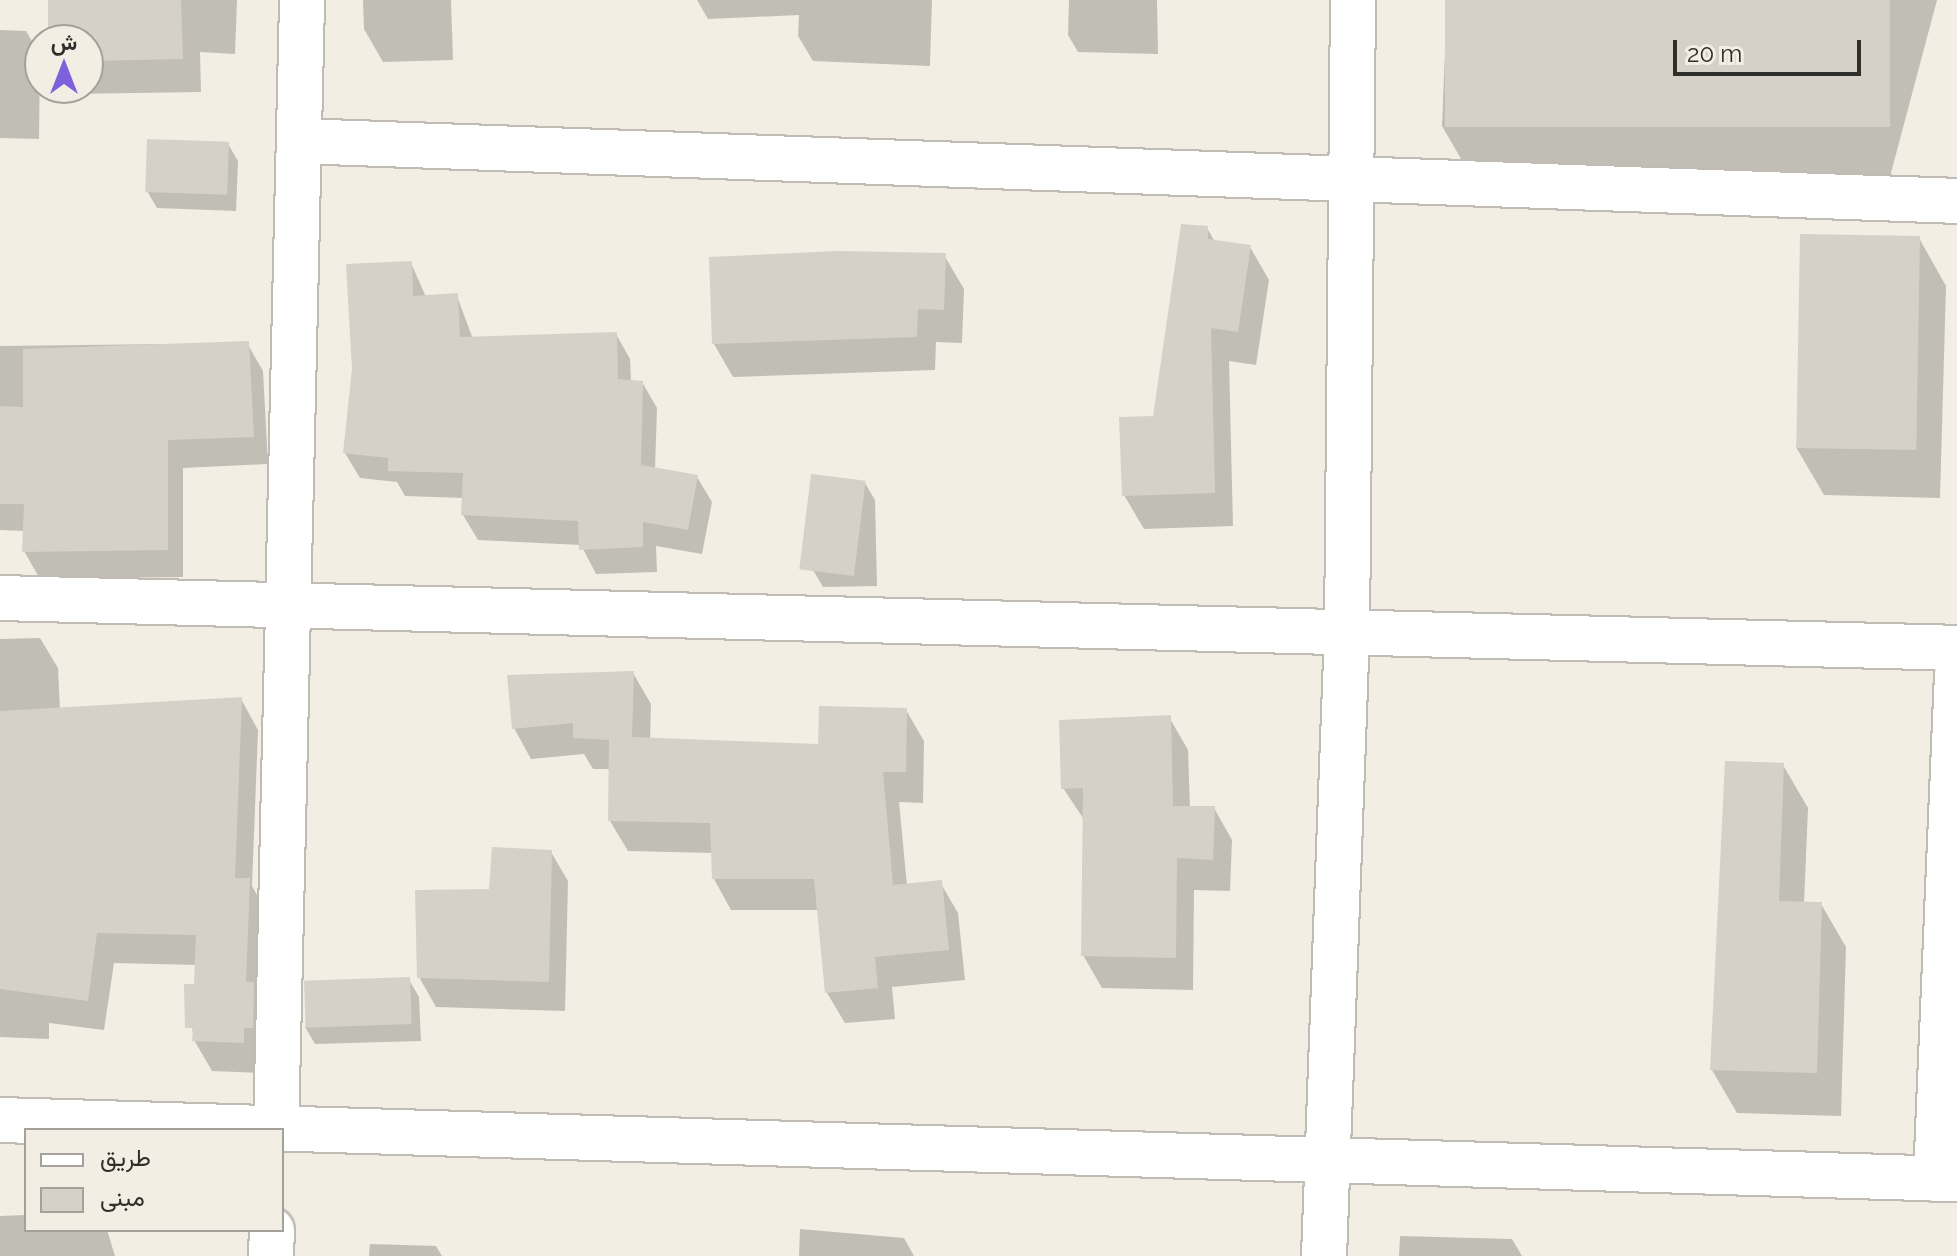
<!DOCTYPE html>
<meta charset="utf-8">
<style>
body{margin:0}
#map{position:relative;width:1957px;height:1256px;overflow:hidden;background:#f2eee4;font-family:Raleway,Vazirmatn,sans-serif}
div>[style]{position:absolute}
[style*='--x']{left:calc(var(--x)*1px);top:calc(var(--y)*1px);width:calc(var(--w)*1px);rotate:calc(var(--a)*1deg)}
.shadow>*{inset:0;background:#0003}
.building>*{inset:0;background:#d6d1c8;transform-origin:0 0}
.roads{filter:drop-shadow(2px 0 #c0bbb3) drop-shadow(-2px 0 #c0bbb3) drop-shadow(0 2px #c0bbb3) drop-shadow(0 -2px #c0bbb3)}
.minor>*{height:44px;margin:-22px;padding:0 22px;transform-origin:22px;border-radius:22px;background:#fff}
span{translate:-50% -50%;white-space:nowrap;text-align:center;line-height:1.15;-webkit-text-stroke:6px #f2eee4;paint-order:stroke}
.legend{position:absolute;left:24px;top:1128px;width:260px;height:104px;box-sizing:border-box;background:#f2eee4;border:2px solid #a4a19a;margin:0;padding:10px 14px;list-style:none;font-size:24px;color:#302e2b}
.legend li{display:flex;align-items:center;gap:16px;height:40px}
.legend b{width:40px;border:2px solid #a4a19a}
.north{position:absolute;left:24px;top:24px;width:80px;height:80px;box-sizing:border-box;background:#f2eee4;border:2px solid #a4a19a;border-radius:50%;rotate:0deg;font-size:22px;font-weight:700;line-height:32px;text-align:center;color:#302e2b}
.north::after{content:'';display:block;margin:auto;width:28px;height:36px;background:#7f61dc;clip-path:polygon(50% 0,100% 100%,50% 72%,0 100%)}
.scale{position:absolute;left:1673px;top:40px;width:188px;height:36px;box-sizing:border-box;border:4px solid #302e2b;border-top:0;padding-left:10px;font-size:24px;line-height:28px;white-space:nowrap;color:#302e2b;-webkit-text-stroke:6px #f2eee4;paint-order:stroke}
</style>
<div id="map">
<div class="shadow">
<i style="clip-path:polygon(50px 0,237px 0,235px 54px,200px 52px,201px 92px,70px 94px,66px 88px,88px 88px,88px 40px,50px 40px)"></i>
<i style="clip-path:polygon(363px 0,451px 0,453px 60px,383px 62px,364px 29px)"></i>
<i style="clip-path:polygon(697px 0,932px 0,930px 66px,813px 61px,798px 36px,799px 15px,708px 19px)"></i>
<i style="clip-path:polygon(1069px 0,1157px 0,1158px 54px,1078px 52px,1068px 35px)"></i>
<i style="clip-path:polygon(1447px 0,1937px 0,1887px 188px,1475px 183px,1442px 126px)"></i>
<i style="clip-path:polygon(0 30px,26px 31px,40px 55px,39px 139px,0 138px)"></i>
<i style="clip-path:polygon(228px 144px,238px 161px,236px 211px,157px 208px,147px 191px)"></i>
<i style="clip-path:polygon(1207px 228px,1215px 242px,1250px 247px,1269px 280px,1256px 365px,1229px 361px,1233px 526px,1144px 529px,1124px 495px,1155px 418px)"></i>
<i style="clip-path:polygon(1919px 238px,1946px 286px,1940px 498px,1824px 495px,1796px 447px)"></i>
<i style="clip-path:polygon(944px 255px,964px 289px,962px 343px,936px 342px,935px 370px,733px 377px,714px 344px)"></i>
<i style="clip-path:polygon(411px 263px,426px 297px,457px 296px,473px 339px,616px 334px,630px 359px,631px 382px,642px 382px,657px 408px,655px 469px,697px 477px,712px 502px,702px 554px,656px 546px,657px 572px,596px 574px,581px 545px,478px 540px,463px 515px,464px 498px,405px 496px,397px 482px,360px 478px,345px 453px)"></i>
<i style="clip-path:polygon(247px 343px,263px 371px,268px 464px,183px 468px,183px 577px,40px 579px,24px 551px,25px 531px,0 530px,0 346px)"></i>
<i style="clip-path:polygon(865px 483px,875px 500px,877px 586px,823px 587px,813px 570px)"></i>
<i style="clip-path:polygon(40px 638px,58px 668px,60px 710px,241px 699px,258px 730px,252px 886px,266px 911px,260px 1073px,212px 1071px,194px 1040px,186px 986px,196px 986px,197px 965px,114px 963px,104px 1030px,49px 1023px,49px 1039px,0 1037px,0 639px)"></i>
<i style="clip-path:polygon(633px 673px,651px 704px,650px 740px,820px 746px,906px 710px,924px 741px,923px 803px,899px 802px,907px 886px,940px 882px,958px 913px,965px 980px,892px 987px,895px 1019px,845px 1023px,827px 993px,819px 910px,731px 910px,714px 879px,713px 853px,628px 851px,610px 821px,611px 769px,593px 769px,584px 754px,531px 759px,514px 728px)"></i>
<i style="clip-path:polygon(1169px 717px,1188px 750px,1190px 808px,1214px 808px,1232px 840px,1230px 891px,1194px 890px,1193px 990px,1102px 988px,1083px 955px,1085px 821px,1063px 788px)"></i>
<i style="clip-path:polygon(1783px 765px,1808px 808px,1804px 904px,1821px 904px,1846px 947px,1841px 1116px,1737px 1113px,1712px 1070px)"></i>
<i style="clip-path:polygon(551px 852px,568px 881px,565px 1011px,436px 1007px,419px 977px,491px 891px)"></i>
<i style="clip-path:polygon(409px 980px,419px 997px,421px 1041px,315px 1044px,305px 1027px)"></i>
<i style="clip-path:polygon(26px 1215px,26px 1230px,107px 1230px,115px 1256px,0 1256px,0 1216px)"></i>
<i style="clip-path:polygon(800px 1229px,904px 1238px,914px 1256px,799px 1256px)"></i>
<i style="clip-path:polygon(1400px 1236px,1512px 1239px,1522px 1256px,1399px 1256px)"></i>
<i style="clip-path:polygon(370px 1244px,436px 1246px,442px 1256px,369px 1256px)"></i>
</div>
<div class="building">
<i style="clip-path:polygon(48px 0,181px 0,183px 59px,88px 61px,88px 40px,48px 40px)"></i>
<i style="left:1445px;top:0;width:445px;height:127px"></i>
<i style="left:147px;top:139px;width:82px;height:53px;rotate:2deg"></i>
<i style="clip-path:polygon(1181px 224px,1208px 226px,1208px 239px,1251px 245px,1238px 332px,1211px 328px,1215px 493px,1122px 496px,1119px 417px,1153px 416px)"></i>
<i style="left:1800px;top:234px;width:120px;height:214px;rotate:1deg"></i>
<i style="clip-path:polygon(838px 251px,946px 253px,944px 310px,918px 309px,917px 337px,712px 344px,709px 257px)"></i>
<i style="clip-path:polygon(412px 261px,413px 296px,458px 293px,460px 337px,617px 332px,618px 379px,643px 381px,641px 465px,698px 475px,688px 530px,643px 522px,643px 547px,579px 550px,578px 521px,461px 515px,463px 473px,388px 471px,388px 458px,343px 453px,352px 369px,346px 264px)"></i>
<i style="clip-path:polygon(249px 341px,254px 437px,168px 440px,168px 550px,22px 552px,24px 504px,0 504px,0 406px,23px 407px,23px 349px)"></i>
<i style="left:811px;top:474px;width:55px;height:96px;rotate:7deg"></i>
<i style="clip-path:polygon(634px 671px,632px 737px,818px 744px,819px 706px,907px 708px,906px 772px,883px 772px,893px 885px,942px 880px,949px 950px,875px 957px,878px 988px,825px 993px,814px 879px,712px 879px,710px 823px,608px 821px,609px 740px,573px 738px,573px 723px,512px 729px,507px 675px)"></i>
<i style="clip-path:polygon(242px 697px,235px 878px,250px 878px,246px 982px,254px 982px,253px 1028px,244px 1028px,244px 1043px,192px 1041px,193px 1028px,185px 1028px,184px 984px,194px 984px,196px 935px,97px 933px,88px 1001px,0 989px,0 711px)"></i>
<i style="clip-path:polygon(1171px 715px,1173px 806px,1215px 806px,1213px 860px,1177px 858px,1176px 958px,1081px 956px,1083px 788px,1061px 789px,1059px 720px)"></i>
<i style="clip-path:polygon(1725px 761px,1784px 763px,1779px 901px,1822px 902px,1817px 1073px,1710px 1070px)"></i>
<i style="clip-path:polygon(492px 847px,552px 850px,549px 982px,417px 978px,415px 890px,489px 889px)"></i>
<i style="left:410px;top:977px;width:47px;height:106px;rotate:88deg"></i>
</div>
<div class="roads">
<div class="minor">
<i style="--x:299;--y:141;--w:1659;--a:2.07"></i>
<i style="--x:0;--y:598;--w:1958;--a:1.46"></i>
<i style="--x:0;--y:1120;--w:1958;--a:1.73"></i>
<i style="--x:276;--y:1130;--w:1130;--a:-88.68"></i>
<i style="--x:1936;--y:1179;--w:505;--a:-87.62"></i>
<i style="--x:271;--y:1256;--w:26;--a:-88"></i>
<i style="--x:1324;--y:1256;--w:623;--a:-87.89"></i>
<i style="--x:1347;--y:633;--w:633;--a:-89.46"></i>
</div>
</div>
<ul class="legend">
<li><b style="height:10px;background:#fff"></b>طريق</li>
<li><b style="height:22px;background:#d6d1c8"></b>مبنى</li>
</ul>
<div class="north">ش</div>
<div class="scale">20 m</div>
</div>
